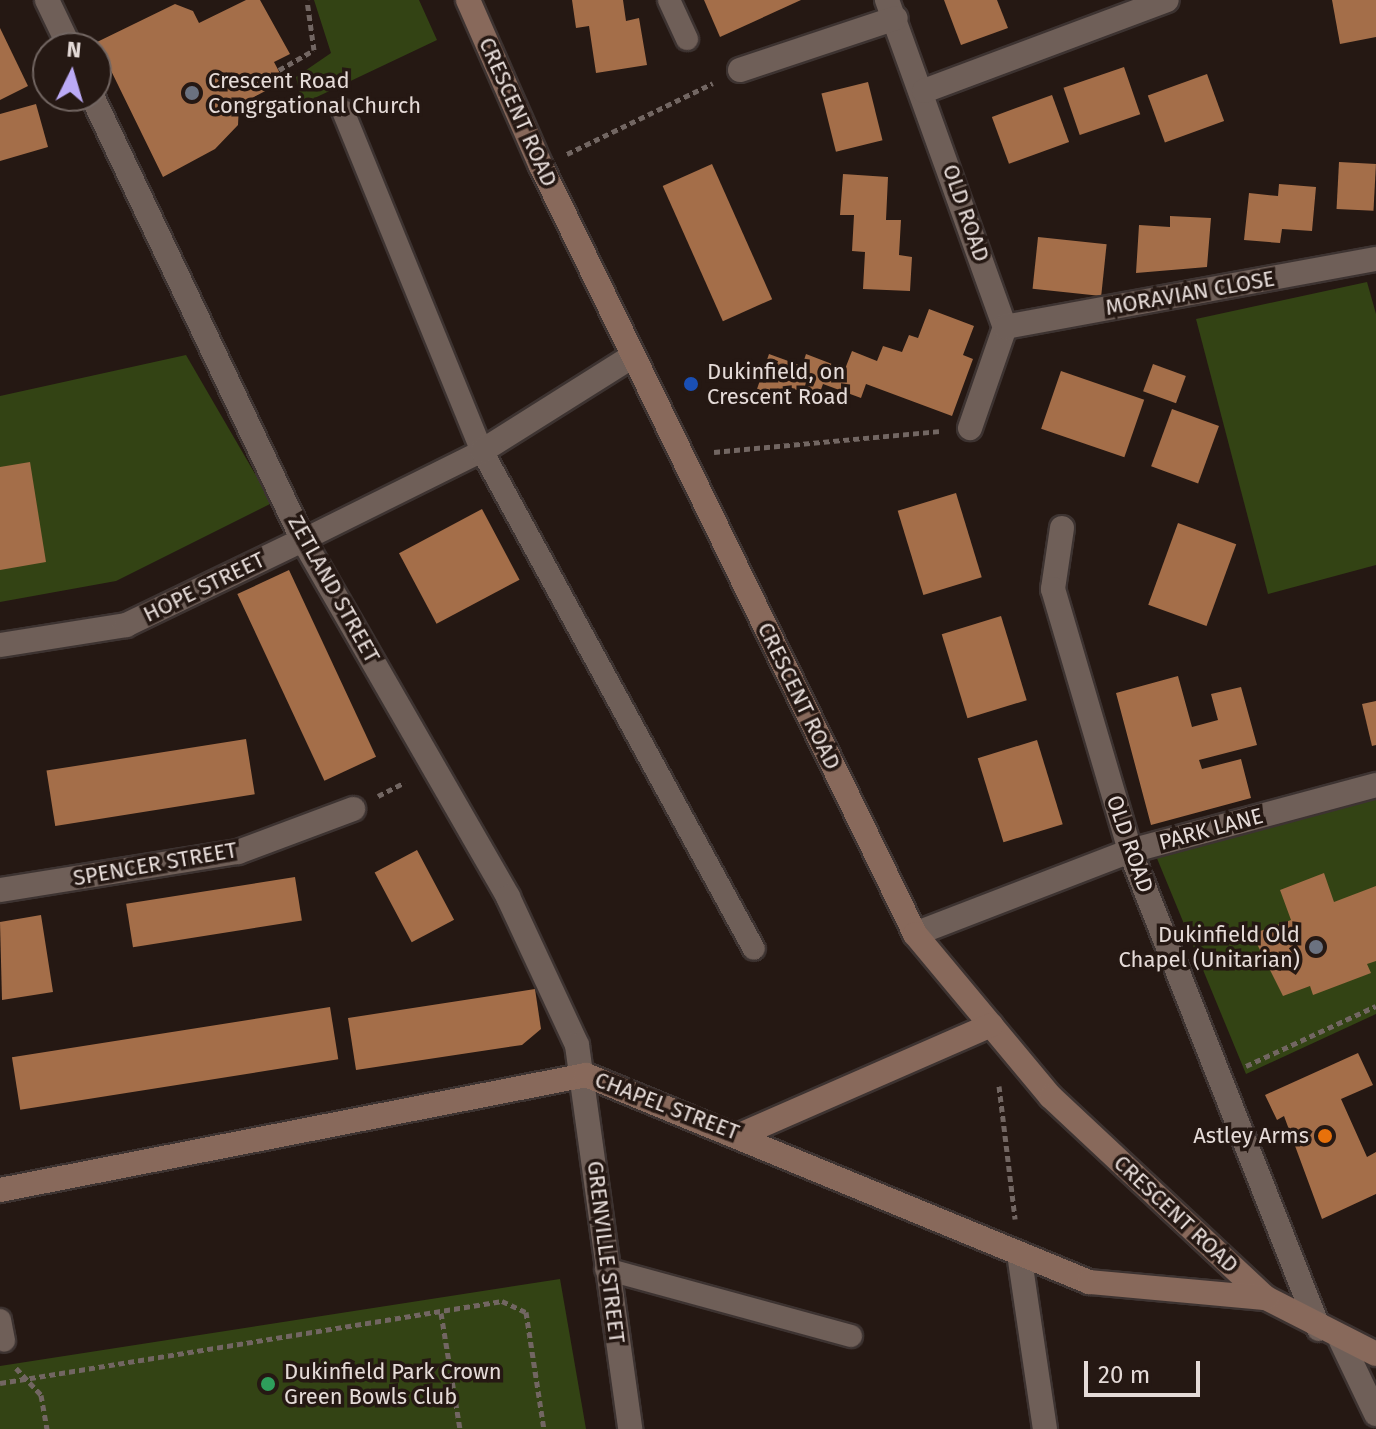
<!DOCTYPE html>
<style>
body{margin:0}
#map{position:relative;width:1376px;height:1429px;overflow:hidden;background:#251813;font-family:"Fira Sans",sans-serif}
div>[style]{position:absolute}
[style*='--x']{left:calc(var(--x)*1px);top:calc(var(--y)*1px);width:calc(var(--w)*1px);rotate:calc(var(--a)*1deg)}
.green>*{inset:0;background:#334314}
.building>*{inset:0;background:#a46e49;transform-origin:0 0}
.path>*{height:5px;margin-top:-2.5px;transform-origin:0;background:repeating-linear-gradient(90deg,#726662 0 6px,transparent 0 10px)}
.roads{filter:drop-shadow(2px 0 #3d3331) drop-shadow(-2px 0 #3d3331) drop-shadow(0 2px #3d3331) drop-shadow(0 -2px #3d3331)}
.lane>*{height:22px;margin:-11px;padding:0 11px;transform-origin:11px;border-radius:11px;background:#6f5f58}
.street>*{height:24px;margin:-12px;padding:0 12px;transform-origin:12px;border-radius:12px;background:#6f5f58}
.secondary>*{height:24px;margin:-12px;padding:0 12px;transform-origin:12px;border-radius:12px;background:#88695b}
.dots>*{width:22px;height:22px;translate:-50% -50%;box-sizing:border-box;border:4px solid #251813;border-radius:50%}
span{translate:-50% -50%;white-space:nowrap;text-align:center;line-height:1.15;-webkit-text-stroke:7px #251813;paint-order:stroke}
.poi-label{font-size:22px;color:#e5dbd8}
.left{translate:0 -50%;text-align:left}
.right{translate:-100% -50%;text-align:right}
.street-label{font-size:22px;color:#e5dbd8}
.north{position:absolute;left:32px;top:32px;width:80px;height:80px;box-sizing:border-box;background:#251813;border:2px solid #726662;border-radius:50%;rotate:5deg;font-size:22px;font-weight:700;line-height:32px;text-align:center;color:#e5dbd8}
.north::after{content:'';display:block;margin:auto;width:28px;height:36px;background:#bbaaf6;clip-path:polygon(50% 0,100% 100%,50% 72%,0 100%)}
.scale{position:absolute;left:1084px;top:1361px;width:116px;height:36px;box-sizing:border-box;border:4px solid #e5dbd8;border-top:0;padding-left:10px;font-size:24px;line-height:28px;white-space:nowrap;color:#e5dbd8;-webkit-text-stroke:6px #251813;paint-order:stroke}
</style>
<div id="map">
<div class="green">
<i style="clip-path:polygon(314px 0,419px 0,437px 40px,302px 104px,296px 77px,331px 53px)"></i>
<i style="clip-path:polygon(1367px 282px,1376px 314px,1376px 565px,1268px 594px,1196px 319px)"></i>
<i style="clip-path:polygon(186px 355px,272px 503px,116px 581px,0 602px,0 396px)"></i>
<i style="clip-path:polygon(1376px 797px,1376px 1014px,1246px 1074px,1156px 856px)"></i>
<i style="clip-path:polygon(560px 1279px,586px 1429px,0 1429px,0 1366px)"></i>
</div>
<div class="building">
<i style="clip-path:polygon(246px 0,260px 0,290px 54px,274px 62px,284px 81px,239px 105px,238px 125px,215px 149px,163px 177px,97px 42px,175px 4px,193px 11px,199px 23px)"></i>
<i style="clip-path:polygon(572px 0,623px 0,626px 21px,639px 18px,647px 65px,596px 73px,589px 26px,576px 28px)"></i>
<i style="clip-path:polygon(704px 0,801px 0,720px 37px)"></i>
<i style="clip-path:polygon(944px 0,997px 0,1008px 28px,961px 45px)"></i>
<i style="clip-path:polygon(1332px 0,1376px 0,1376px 37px,1340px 44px)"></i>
<i style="clip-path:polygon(0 28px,28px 86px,0 100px)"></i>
<i style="left:1124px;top:67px;width:50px;height:64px;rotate:71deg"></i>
<i style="left:1207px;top:74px;width:50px;height:63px;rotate:70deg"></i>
<i style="left:868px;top:82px;width:60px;height:48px;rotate:76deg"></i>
<i style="left:1052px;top:95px;width:50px;height:64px;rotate:70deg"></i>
<i style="clip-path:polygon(36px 104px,48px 147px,0 161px,0 114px)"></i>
<i style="left:1339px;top:162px;width:37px;height:47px;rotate:3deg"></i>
<i style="left:712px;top:164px;width:148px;height:54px;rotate:66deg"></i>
<i style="clip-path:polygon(843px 174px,888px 177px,886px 220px,901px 220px,899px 255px,912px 257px,910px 291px,863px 289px,865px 252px,852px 251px,854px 215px,840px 215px)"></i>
<i style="clip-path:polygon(1279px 184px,1316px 187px,1312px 231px,1282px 229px,1280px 243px,1244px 240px,1249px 193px,1278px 196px)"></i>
<i style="clip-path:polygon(1170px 216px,1211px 218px,1207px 267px,1136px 273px,1139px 225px,1170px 227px)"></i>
<i style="left:1038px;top:237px;width:69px;height:52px;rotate:6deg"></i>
<i style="clip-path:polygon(929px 309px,974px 326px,963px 355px,973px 359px,952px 416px,866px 384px,861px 398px,823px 384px,818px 398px,789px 387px,784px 399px,757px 389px,769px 354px,802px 366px,806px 354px,845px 369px,852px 351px,877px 361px,883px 346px,902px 352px,909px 335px,918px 338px)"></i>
<i style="left:1153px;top:364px;width:35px;height:29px;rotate:20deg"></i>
<i style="left:1061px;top:371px;width:88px;height:61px;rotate:19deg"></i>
<i style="left:1172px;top:409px;width:50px;height:61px;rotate:20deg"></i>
<i style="clip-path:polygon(30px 462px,46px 562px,0 570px,0 467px)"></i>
<i style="left:956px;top:493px;width:88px;height:61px;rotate:73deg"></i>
<i style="left:482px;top:509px;width:80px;height:94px;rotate:62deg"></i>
<i style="left:1178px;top:523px;width:62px;height:87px;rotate:20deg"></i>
<i style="left:289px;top:570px;width:206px;height:57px;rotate:65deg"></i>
<i style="left:1001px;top:616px;width:88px;height:62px;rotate:73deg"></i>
<i style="clip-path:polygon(1178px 676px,1192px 727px,1218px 720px,1211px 694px,1241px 687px,1257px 745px,1199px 760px,1202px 769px,1241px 759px,1251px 798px,1151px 825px,1116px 693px)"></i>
<i style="clip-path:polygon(1376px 701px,1376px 745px,1372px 746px,1362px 704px)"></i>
<i style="left:246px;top:739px;width:56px;height:202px;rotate:81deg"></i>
<i style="left:1037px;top:740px;width:88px;height:62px;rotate:73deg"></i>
<i style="left:417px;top:850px;width:79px;height:48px;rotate:62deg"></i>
<i style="clip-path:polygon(1324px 873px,1334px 902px,1376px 886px,1376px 961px,1367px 964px,1371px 973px,1313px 995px,1310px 986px,1283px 996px,1252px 934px,1291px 920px,1280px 890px)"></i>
<i style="left:295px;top:877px;width:44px;height:171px;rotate:81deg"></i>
<i style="clip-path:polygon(41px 915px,53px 992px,2px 1000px,0 922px)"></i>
<i style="clip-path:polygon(535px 989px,541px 1029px,522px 1045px,356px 1070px,348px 1018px)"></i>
<i style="left:330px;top:1007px;width:53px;height:322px;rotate:81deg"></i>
<i style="clip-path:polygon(1358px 1053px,1373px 1085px,1341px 1099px,1367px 1157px,1376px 1152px,1376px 1194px,1322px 1219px,1284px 1116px,1277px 1120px,1265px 1095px)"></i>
</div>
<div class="path">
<i style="--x:279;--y:70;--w:40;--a:-29.7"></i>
<i style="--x:314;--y:50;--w:50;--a:-98"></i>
<i style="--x:567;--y:154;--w:162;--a:-25.9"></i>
<i style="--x:714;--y:452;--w:226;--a:-5.3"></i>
<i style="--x:378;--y:796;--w:30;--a:-27"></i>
<i style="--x:1246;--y:1066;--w:143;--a:-24.8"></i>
<i style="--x:999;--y:1086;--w:134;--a:83.1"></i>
<i style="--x:441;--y:1313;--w:118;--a:80.7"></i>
<i style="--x:16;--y:1368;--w:37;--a:47"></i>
<i style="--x:41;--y:1395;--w:35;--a:80"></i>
<i style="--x:0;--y:1383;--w:509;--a:-9.28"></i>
<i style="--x:502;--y:1301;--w:26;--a:25"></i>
<i style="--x:526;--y:1312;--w:118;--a:81.3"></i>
</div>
<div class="roads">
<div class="lane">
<i style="--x:669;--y:0;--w:43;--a:65.2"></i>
<i style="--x:343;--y:111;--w:367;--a:67.8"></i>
<i style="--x:482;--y:451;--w:567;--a:61.36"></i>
<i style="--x:303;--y:540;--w:200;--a:-26.4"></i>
<i style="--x:606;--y:1269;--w:254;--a:15.3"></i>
<i style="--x:0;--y:1320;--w:21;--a:79"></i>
</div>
<div class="street">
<i style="--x:47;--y:0;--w:53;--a:64.4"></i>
<i style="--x:887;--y:0;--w:348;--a:70.2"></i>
<i style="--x:1005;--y:327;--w:107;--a:109.1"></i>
<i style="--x:740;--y:70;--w:164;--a:-18.4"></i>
<i style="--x:924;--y:91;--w:259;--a:-20.5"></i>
<i style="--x:92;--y:96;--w:492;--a:64.6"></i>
<i style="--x:303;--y:540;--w:412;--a:60.1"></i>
<i style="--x:508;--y:897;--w:163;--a:65"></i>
<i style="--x:577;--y:1045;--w:388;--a:82.1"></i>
<i style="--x:1005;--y:327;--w:377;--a:-10.4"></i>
<i style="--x:482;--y:451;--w:178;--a:-32.2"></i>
<i style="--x:1062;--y:528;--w:62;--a:98.4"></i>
<i style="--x:1053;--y:589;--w:273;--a:73.6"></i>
<i style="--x:1130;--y:851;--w:514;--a:68.43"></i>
<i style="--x:0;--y:645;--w:128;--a:-9"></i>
<i style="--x:126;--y:625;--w:196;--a:-25.7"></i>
<i style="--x:0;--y:890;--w:241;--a:-9.1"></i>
<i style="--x:238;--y:852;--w:123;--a:-20.5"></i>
<i style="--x:915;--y:934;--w:230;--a:-21.1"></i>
<i style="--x:1130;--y:851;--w:255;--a:-15"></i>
<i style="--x:1020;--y:1260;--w:171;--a:81.6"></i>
<i style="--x:1341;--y:1341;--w:81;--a:64.4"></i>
</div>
<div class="secondary">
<i style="--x:468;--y:0;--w:181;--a:66.3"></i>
<i style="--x:541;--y:166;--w:854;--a:64.03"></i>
<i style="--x:915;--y:934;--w:212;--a:50.2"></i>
<i style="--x:1051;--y:1097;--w:294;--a:43.1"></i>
<i style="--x:1266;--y:1298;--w:123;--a:27"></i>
<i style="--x:742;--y:1134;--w:272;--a:-23.6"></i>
<i style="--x:0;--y:1190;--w:597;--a:-11.1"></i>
<i style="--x:586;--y:1075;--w:544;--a:22.37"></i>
<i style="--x:1089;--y:1282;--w:178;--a:5.2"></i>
</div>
</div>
<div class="dots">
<i style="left:192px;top:93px;background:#6b7280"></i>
<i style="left:691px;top:384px;background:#1a4fb4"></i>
<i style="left:1316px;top:947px;background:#6b7280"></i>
<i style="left:1325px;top:1136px;background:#e8710a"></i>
<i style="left:268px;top:1384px;background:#2e9e5b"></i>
</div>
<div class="poi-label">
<span class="left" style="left:208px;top:93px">Crescent Road<br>Congrgational Church</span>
<span class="left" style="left:707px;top:384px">Dukinfield, on<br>Crescent Road</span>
<span class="right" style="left:1300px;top:947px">Dukinfield Old<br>Chapel (Unitarian)</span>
<span class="right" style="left:1309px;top:1136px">Astley Arms</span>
<span class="left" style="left:284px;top:1384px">Dukinfield Park Crown<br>Green Bowls Club</span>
</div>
<div class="street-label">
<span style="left:518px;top:112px;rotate:66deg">CRESCENT ROAD</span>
<span style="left:966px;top:213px;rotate:71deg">OLD ROAD</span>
<span style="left:1190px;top:293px;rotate:-10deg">MORAVIAN CLOSE</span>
<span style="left:204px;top:587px;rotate:-26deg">HOPE STREET</span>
<span style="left:334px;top:589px;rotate:61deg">ZETLAND STREET</span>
<span style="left:799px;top:696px;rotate:64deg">CRESCENT ROAD</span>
<span style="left:1211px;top:829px;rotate:-15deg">PARK LANE</span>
<span style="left:1130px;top:844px;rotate:71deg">OLD ROAD</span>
<span style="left:155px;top:864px;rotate:-10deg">SPENCER STREET</span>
<span style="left:667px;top:1106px;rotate:21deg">CHAPEL STREET</span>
<span style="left:1176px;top:1214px;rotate:43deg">CRESCENT ROAD</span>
<span style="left:606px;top:1252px;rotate:83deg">GRENVILLE STREET</span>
</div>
<div class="north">N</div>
<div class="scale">20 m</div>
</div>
